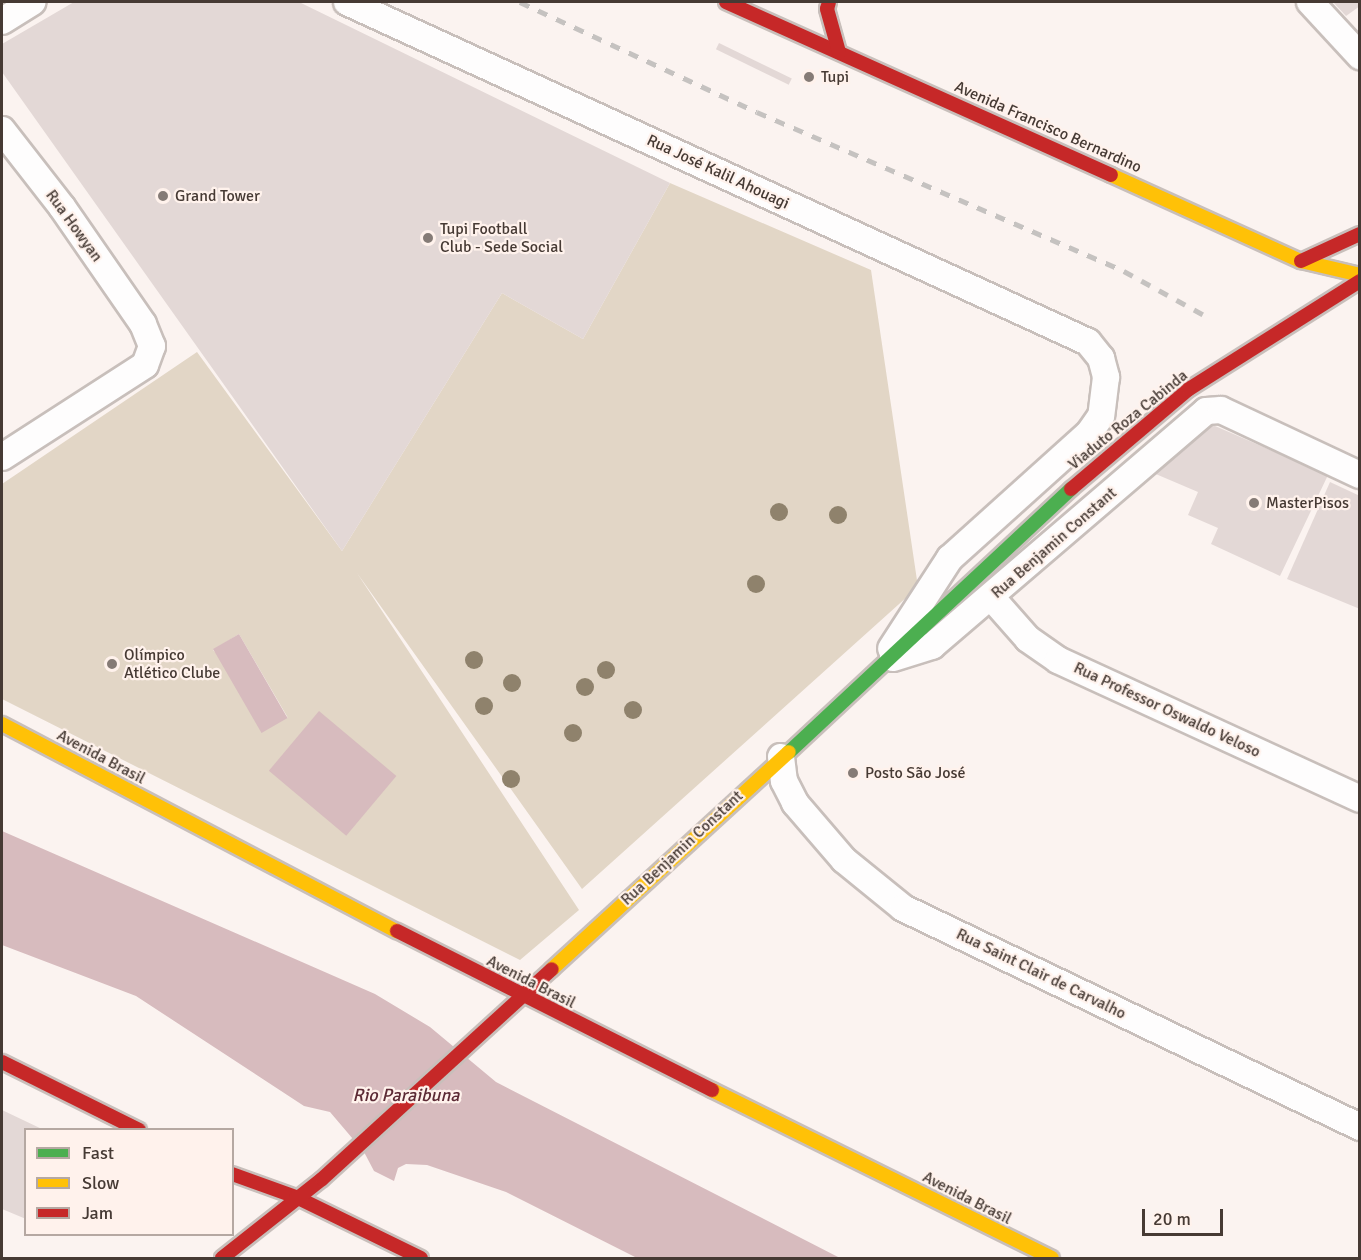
<!DOCTYPE html>
<meta charset="utf-8">
<style>
body{margin:0}
#map{position:relative;width:1361px;height:1260px;overflow:hidden;background:#fbf3f0;font-family:Signika,sans-serif}
div>[style]{position:absolute}
[style*='--x']{left:calc(var(--x)*1px);top:calc(var(--y)*1px);width:calc(var(--w)*1px);rotate:calc(var(--a)*1deg)}
.green>*{inset:0;background:#e2d6c6}
.water>*{inset:0;background:#d7bbbe;transform-origin:0 0}
.building>*{inset:0;background:#e3d8d6;transform-origin:0 0}
.roads{filter:drop-shadow(2px 0 #c8bfbb) drop-shadow(-2px 0 #c8bfbb) drop-shadow(0 2px #c8bfbb) drop-shadow(0 -2px #c8bfbb)}
.street>*{height:26px;margin:-13px;padding:0 13px;transform-origin:13px;border-radius:13px;background:#fefdfd}
.fast>*{height:14px;margin:-7px;padding:0 7px;transform-origin:7px;border-radius:7px;background:#4caf50}
.slow>*{height:14px;margin:-7px;padding:0 7px;transform-origin:7px;border-radius:7px;background:#ffc107}
.jam>*{height:14px;margin:-7px;padding:0 7px;transform-origin:7px;border-radius:7px;background:#c62828}
.rail>*{height:4.5px;margin-top:-2.25px;transform-origin:0;background:repeating-linear-gradient(90deg,#c5c2c0 0 10px,transparent 0 20px)}
.trees>*{width:18px;height:18px;margin:-9px;border-radius:50%;background:#8f826c}
.dots>*{width:16px;height:16px;translate:-50% -50%;box-sizing:border-box;border:3px solid #fff2ec;border-radius:50%}
span{translate:-50% -50%;white-space:nowrap;text-align:center;line-height:1.15;-webkit-text-stroke:4.5px #fff2ec;paint-order:stroke}
.poi-label{font-size:16px;color:#463a34}
.left{translate:0 -50%;text-align:left}
.street-label{font-size:16px;color:#463a34}
.water-label{font-size:18px;color:#5c2a35;font-style:italic}
.frame{position:absolute;inset:0;border:3px solid #463a34;pointer-events:none}
.legend{position:absolute;left:24px;top:1128px;width:210px;height:108px;box-sizing:border-box;background:#fff2ec;border:2px solid #b5a8a2;margin:0;padding:8px 10px;list-style:none;font-size:18px;color:#463a34}
.legend li{display:flex;align-items:center;gap:12px;height:30px}
.legend b{width:30px;border:2px solid #b5a8a2}
.scale{position:absolute;left:1142px;top:1209px;width:81px;height:27px;box-sizing:border-box;border:3px solid #463a34;border-top:0;padding-left:8px;font-size:18px;line-height:21px;white-space:nowrap;color:#463a34;-webkit-text-stroke:4px #fff2ec;paint-order:stroke}
</style>
<div id="map">
<div class="green">
<i style="clip-path:polygon(evenodd,670px 183px,871px 270px,918px 587px,582px 889px,357px 573px,579px 910px,520px 960px,2px 699px,2px 484px,197px 352px,342px 551px,502px 293px,583px 339px,670px 183px,239px 634px,288px 718px,213px 650px,239px 634px)"></i>
</div>
<div class="water">
<i style="left:239px;top:634px;width:97px;height:30px;rotate:60deg"></i>
<i style="left:319px;top:711px;width:101px;height:78px;rotate:40deg"></i>
<i style="clip-path:polygon(2px 831px,375px 994px,430px 1027px,496px 1082px,840px 1258px,637px 1258px,506px 1192px,427px 1165px,406px 1164px,398px 1168px,394px 1181px,374px 1171px,364px 1152px,330px 1112px,304px 1106px,136px 996px,2px 945px)"></i>
</div>
<div class="building">
<i style="clip-path:polygon(74px 2px,299px 2px,670px 183px,583px 339px,502px 293px,342px 551px,2px 72px,2px 44px)"></i>
<i style="clip-path:polygon(1333px 2px,1360px 2px,1360px 6px,1346px 16px)"></i>
<i style="left:719px;top:43px;width:81px;height:7px;rotate:26deg"></i>
<i style="clip-path:polygon(1199px 419px,1328px 475px,1280px 576px,1211px 544px,1218px 528px,1188px 515px,1198px 492px,1144px 469px)"></i>
<i style="clip-path:polygon(1330px 482px,1360px 496px,1360px 609px,1287px 579px)"></i>
<i style="clip-path:polygon(2px 1110px,44px 1130px,26px 1130px,26px 1219px,2px 1209px)"></i>
</div>
<div class="roads">
<div class="street">
<i style="--x:347;--y:2;--w:815;--a:24.65"></i>
<i style="--x:1088;--y:342;--w:21;--a:51"></i>
<i style="--x:1101;--y:358;--w:20;--a:75"></i>
<i style="--x:1106;--y:377;--w:39;--a:97"></i>
<i style="--x:1101;--y:416;--w:21;--a:125"></i>
<i style="--x:1089;--y:433;--w:187;--a:138"></i>
<i style="--x:950;--y:558;--w:108;--a:123"></i>
<i style="--x:1310;--y:2;--w:74;--a:47.2"></i>
<i style="--x:2;--y:21;--w:36;--a:-32"></i>
<i style="--x:2;--y:130;--w:98;--a:52.1"></i>
<i style="--x:62;--y:207;--w:142;--a:55.3"></i>
<i style="--x:143;--y:324;--w:24;--a:68"></i>
<i style="--x:152;--y:346;--w:20;--a:110"></i>
<i style="--x:145;--y:365;--w:170;--a:147.2"></i>
<i style="--x:991;--y:597;--w:56;--a:48.6"></i>
<i style="--x:1028;--y:639;--w:37;--a:35"></i>
<i style="--x:1058;--y:660;--w:332;--a:24.7"></i>
<i style="--x:893;--y:658;--w:41;--a:-17.1"></i>
<i style="--x:932;--y:646;--w:361;--a:-40.6"></i>
<i style="--x:1206;--y:411;--w:15;--a:-4"></i>
<i style="--x:1221;--y:410;--w:153;--a:25.1"></i>
<i style="--x:781;--y:757;--w:24;--a:83"></i>
<i style="--x:784;--y:781;--w:25;--a:63"></i>
<i style="--x:795;--y:803;--w:75;--a:49.3"></i>
<i style="--x:844;--y:860;--w:76;--a:39.1"></i>
<i style="--x:903;--y:908;--w:507;--a:25.6"></i>
</div>
<div class="fast">
<i style="--x:789;--y:752;--w:386;--a:-43"></i>
</div>
<div class="slow">
<i style="--x:1111;--y:175;--w:209;--a:24.4"></i>
<i style="--x:1301;--y:261;--w:61;--a:13.3"></i>
<i style="--x:2;--y:724;--w:446;--a:27.7"></i>
<i style="--x:552;--y:969;--w:321;--a:-42.5"></i>
<i style="--x:712;--y:1090;--w:379;--a:26.3"></i>
</div>
<div class="jam">
<i style="--x:726;--y:2;--w:422;--a:24.2"></i>
<i style="--x:829;--y:2;--w:7;--a:106"></i>
<i style="--x:827;--y:9;--w:45;--a:74.4"></i>
<i style="--x:1301;--y:261;--w:65;--a:-24.6"></i>
<i style="--x:1071;--y:489;--w:155;--a:-40.3"></i>
<i style="--x:1189;--y:389;--w:202;--a:-32.3"></i>
<i style="--x:397;--y:931;--w:353;--a:26.8"></i>
<i style="--x:2;--y:1062;--w:153;--a:26.4"></i>
<i style="--x:232;--y:1174;--w:68;--a:19.8"></i>
<i style="--x:296;--y:1197;--w:139;--a:26"></i>
<i style="--x:222;--y:1258;--w:127;--a:-38.3"></i>
<i style="--x:322;--y:1179;--w:311;--a:-42.4"></i>
</div>
</div>
<div class="rail">
<i style="--x:520;--y:2;--w:261;--a:24.9"></i>
<i style="--x:757;--y:112;--w:400;--a:23.4"></i>
<i style="--x:1124;--y:271;--w:94;--a:28.8"></i>
</div>
<div class="trees">
<i style="left:779px;top:512px"></i>
<i style="left:838px;top:515px"></i>
<i style="left:756px;top:584px"></i>
<i style="left:474px;top:660px"></i>
<i style="left:606px;top:670px"></i>
<i style="left:512px;top:683px"></i>
<i style="left:585px;top:687px"></i>
<i style="left:484px;top:706px"></i>
<i style="left:633px;top:710px"></i>
<i style="left:573px;top:733px"></i>
<i style="left:511px;top:779px"></i>
</div>
<div class="dots">
<i style="left:809px;top:77px;background:#857b76"></i>
<i style="left:163px;top:196px;background:#857b76"></i>
<i style="left:428px;top:238px;background:#857b76"></i>
<i style="left:1254px;top:503px;background:#857b76"></i>
<i style="left:112px;top:664px;background:#857b76"></i>
<i style="left:853px;top:773px;background:#857b76"></i>
</div>
<div class="poi-label">
<span class="left" style="left:821px;top:77px">Tupi</span>
<span class="left" style="left:175px;top:196px">Grand Tower</span>
<span class="left" style="left:440px;top:238px">Tupi Football<br>Club - Sede Social</span>
<span class="left" style="left:1266px;top:503px">MasterPisos</span>
<span class="left" style="left:124px;top:664px">Olímpico<br>Atlético Clube</span>
<span class="left" style="left:865px;top:773px">Posto São José</span>
</div>
<div class="street-label">
<span style="left:1048px;top:127px;rotate:24deg">Avenida Francisco Bernardino</span>
<span style="left:718px;top:172px;rotate:25deg">Rua José Kalil Ahouagi</span>
<span style="left:74px;top:226px;rotate:54deg">Rua Howyan</span>
<span style="left:1128px;top:420px;rotate:-39deg">Viaduto Roza Cabinda</span>
<span style="left:1054px;top:543px;rotate:-41deg">Rua Benjamin Constant</span>
<span style="left:1167px;top:710px;rotate:25deg">Rua Professor Oswaldo Veloso</span>
<span style="left:101px;top:757px;rotate:28deg">Avenida Brasil</span>
<span style="left:682px;top:848px;rotate:-43deg">Rua Benjamin Constant</span>
<span style="left:1041px;top:974px;rotate:26deg">Rua Saint Clair de Carvalho</span>
<span style="left:531px;top:982px;rotate:27deg">Avenida Brasil</span>
<span style="left:967px;top:1198px;rotate:27deg">Avenida Brasil</span>
</div>
<div class="water-label">
<span style="left:406px;top:1095px">Rio Paraibuna</span>
</div>
<div class="frame"></div>
<ul class="legend">
<li><b style="height:8px;background:#4caf50"></b>Fast</li>
<li><b style="height:8px;background:#ffc107"></b>Slow</li>
<li><b style="height:8px;background:#c62828"></b>Jam</li>
</ul>
<div class="scale">20 m</div>
</div>
